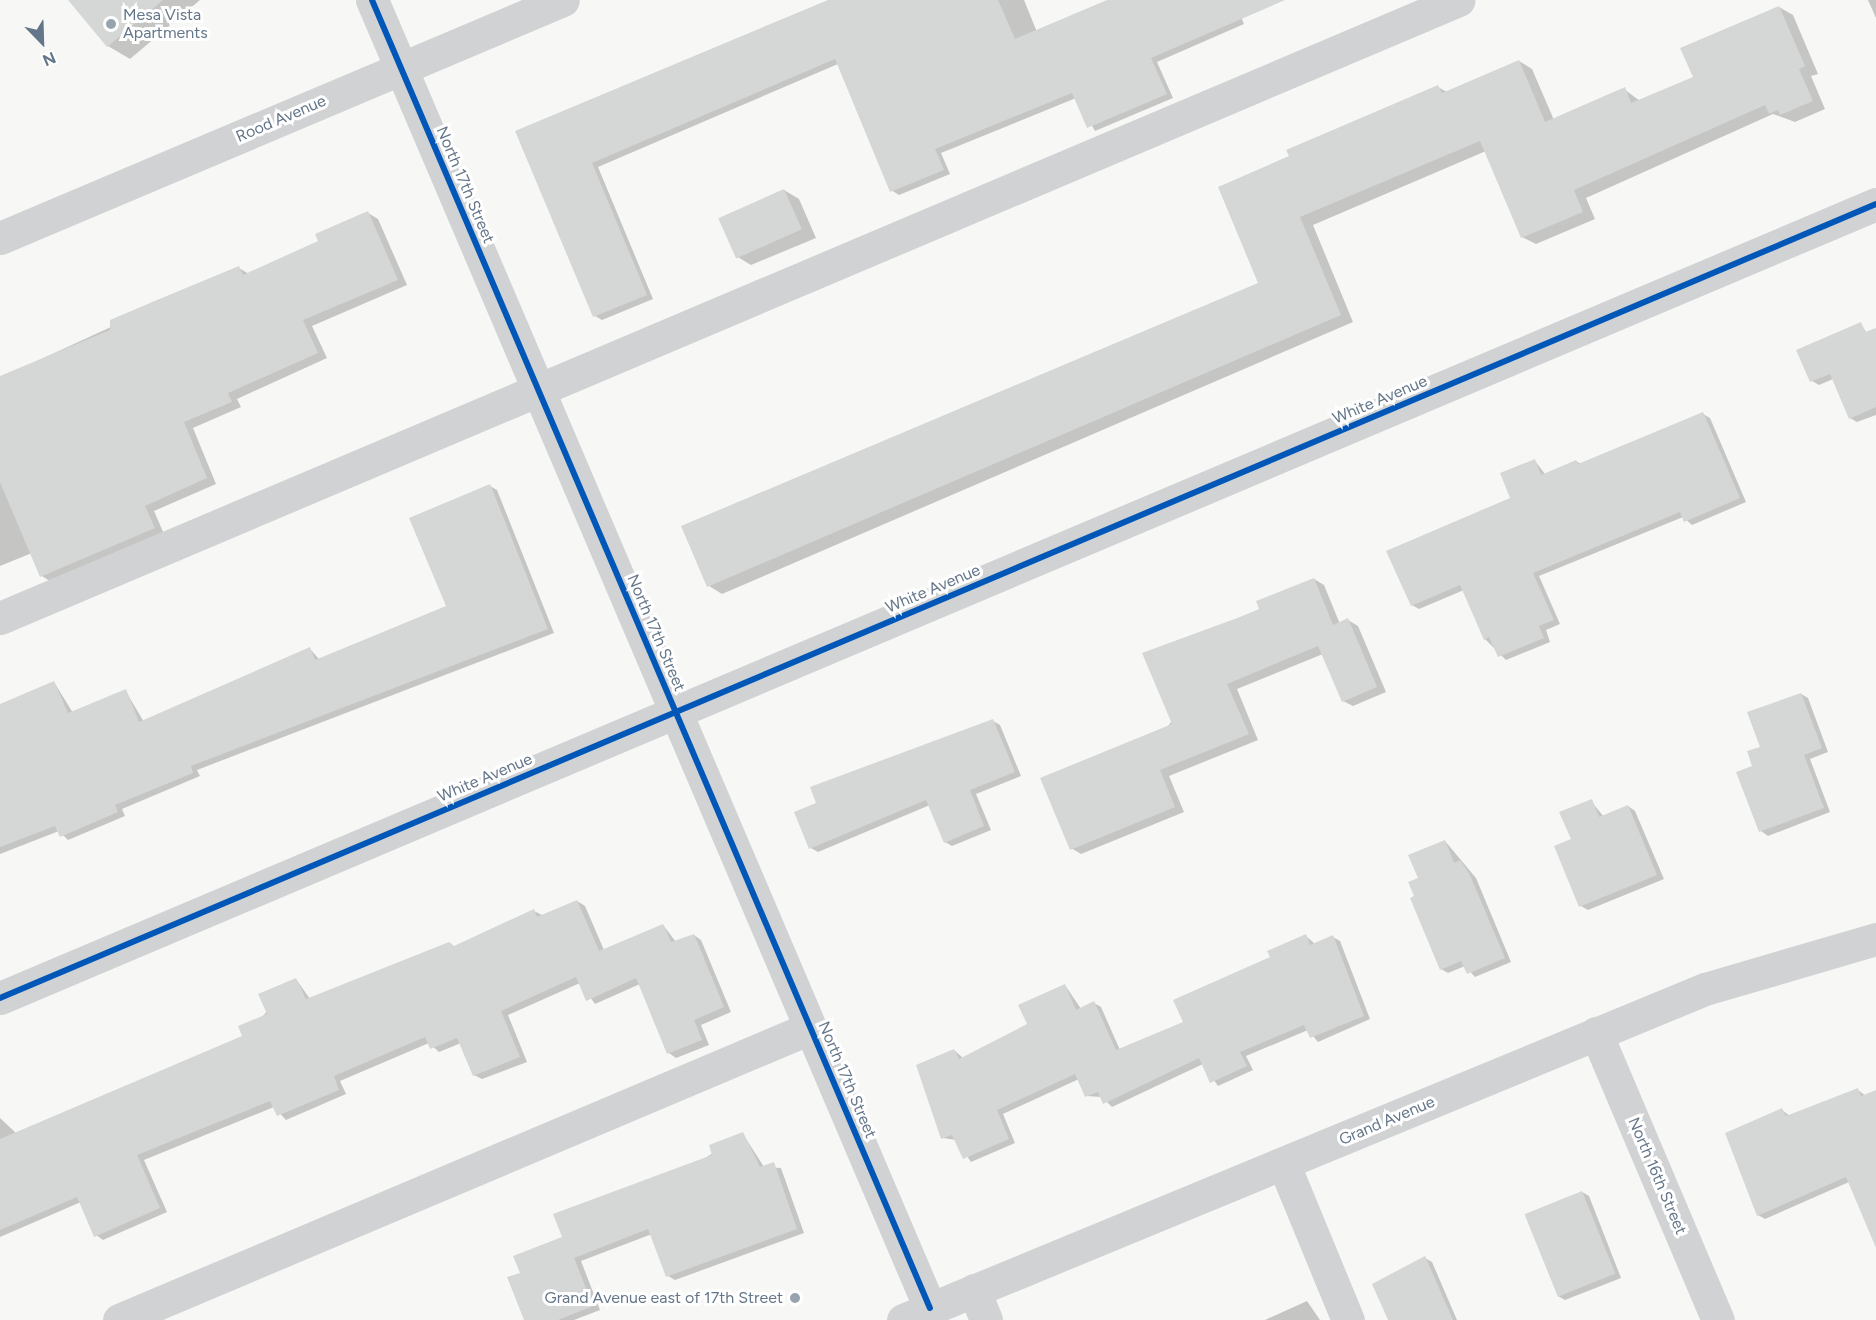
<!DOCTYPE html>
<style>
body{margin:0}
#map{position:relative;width:1876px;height:1320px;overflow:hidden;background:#f7f7f6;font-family:Figtree,sans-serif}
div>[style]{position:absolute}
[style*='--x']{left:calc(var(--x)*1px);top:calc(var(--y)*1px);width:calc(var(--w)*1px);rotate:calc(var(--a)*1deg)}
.shadow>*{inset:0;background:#0003}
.building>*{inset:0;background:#d5d7d7;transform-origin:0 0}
.minor>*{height:33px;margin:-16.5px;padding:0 16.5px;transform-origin:16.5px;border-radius:16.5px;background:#d1d2d3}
.cycleway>*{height:6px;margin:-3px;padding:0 3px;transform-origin:3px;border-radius:3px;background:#0057b8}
.dots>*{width:16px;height:16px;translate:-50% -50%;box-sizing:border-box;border:3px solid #fff;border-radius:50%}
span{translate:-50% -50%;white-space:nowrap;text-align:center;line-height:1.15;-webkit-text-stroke:6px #fff;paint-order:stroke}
.poi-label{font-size:16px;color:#647689}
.left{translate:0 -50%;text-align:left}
.right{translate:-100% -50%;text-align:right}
.street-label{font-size:16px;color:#647689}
.north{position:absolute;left:12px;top:12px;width:60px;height:60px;-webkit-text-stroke:4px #fff;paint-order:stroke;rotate:157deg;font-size:16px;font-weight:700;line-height:24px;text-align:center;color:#647689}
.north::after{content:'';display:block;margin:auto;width:21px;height:27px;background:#647689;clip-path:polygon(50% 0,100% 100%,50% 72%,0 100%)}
</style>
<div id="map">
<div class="shadow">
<i style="clip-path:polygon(70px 0,200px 0,130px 59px,108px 46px)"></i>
<i style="clip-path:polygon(830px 0,1024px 0,1037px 32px,1111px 0,1234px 0,1244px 24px,1157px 62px,1173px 98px,1095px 131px,1076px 98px,941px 153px,950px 174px,899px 195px,891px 190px,838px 64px,598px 167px,653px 299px,602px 320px,595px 316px,517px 132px)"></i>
<i style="clip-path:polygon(1868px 0,1876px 0,1876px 18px)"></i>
<i style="clip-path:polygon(1779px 7px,1793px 15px,1818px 74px,1811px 76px,1825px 109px,1795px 122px,1773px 114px,1586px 198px,1595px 219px,1536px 244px,1522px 237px,1486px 151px,1313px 225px,1353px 322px,722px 594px,709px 586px,1260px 284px,1291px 157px,1438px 87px,1447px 92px,1519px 61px,1532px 69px,1554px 120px,1624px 89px,1640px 101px,1695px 78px)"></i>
<i style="clip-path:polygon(784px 190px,799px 199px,816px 238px,751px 265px,736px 256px)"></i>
<i style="clip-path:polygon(368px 213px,378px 219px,407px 285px,312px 326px,327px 358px,237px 399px,241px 407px,193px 428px,216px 484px,154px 511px,164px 534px,51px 582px,42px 576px,32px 553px,0 566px,0 378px,239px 268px,249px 274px,320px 242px)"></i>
<i style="clip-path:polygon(1861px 324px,1876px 348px,1876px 415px,1857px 422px,1850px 418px,1833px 379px,1819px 385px,1812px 381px)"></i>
<i style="clip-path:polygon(1703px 414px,1710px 418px,1746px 502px,1692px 525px,1683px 517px,1539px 576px,1560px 624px,1546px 630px,1550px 642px,1506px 660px,1485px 639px,1464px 590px,1419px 609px,1412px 605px,1512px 499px,1535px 461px,1545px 474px,1576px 461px,1582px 465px)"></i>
<i style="clip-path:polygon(490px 486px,497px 490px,554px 633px,197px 770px,200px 776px,122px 809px,125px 816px,68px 840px,59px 831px,0 854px,0 706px,54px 682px,73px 713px,125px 690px,144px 722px,310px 649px,320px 660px,448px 607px)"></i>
<i style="clip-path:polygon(1314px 579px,1324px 585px,1340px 624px,1348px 620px,1358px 626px,1386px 692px,1353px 706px,1343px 701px,1323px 654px,1237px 689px,1258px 740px,1169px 776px,1184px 812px,1081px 854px,1071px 848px,1261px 609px)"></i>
<i style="clip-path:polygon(1801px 694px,1808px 698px,1828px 752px,1810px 759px,1830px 812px,1768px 836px,1761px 831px,1738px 773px,1754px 767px)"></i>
<i style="clip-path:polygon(993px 721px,1000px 725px,1021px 776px,976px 794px,991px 830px,952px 846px,945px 842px,930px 805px,818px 852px,811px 848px)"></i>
<i style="clip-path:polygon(1591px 801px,1604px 817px,1628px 806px,1635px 811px,1664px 879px,1588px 910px,1581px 906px,1573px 840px)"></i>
<i style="clip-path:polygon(1445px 841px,1476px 878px,1511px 962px,1475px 977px,1465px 966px,1448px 973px,1441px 969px,1416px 897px,1420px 879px)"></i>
<i style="clip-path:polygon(577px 901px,585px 906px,604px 950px,663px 925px,676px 942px,694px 935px,701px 940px,731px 1012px,701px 1025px,709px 1045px,676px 1058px,669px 1053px,640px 984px,595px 1004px,580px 983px,508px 1015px,527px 1062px,482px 1079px,474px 1075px,461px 1043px,439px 1052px,429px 1043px,340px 1081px,346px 1094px,286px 1120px,274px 1107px,144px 1160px,167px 1212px,103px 1240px,96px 1235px,81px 1202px,0 1237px,0 1118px,16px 1133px,244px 1037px,296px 979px,310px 999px,454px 947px,534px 911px,542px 915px)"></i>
<i style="clip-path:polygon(1306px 936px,1315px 944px,1333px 937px,1340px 941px,1370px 1019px,1318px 1042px,1308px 1030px,1246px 1056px,1253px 1070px,1218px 1086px,1203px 1064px,1112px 1107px,1102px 1097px,1086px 1096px,1079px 1079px,1003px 1114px,1015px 1143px,971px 1162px,956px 1140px,943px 1138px,954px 1050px,963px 1058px,1029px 1025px,1065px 985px,1081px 1009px,1094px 1003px,1101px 1007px,1120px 1050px,1185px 1022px)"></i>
<i style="clip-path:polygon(1858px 1090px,1866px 1096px,1876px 1092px,1876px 1191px,1849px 1182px,1765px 1219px,1758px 1215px,1727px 1134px,1782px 1110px,1790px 1116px)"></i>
<i style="clip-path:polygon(743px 1134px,764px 1167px,781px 1168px,804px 1233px,675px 1280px,668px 1276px,652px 1234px,581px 1261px,600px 1310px,574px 1320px,526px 1320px,522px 1274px)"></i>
<i style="clip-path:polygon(1582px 1192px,1589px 1196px,1621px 1278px,1565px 1300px,1558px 1296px)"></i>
<i style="clip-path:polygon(1425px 1258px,1432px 1262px,1457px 1320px,1390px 1320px)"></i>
<i style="clip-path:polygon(1307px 1301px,1320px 1320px,1265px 1320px)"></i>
</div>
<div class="building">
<i style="clip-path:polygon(68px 0,163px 0,107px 47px)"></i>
<i style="clip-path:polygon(828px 0,998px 0,1015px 39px,1107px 0,1285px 0,1151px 58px,1167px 94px,1087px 128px,1072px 93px,935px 149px,944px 170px,890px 192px,835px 59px,592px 163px,647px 295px,593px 317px,515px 131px)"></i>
<i style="clip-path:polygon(1779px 6px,1805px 66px,1799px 69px,1813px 101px,1780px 115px,1778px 110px,1769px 114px,1765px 105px,1574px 190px,1583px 212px,1521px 238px,1480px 141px,1300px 217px,1341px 315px,707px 587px,681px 526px,1258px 283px,1218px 187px,1289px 156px,1286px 150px,1438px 85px,1442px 93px,1519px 60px,1545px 122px,1625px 87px,1631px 103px,1693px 77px,1680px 48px)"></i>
<i style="left:784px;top:189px;width:44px;height:72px;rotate:66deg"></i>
<i style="clip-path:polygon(368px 211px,398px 280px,303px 320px,318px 353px,228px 393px,232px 402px,184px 422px,207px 478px,145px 506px,155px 528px,40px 577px,0 482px,0 376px,110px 330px,110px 320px,157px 300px,239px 266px,243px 275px,318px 241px,315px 234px)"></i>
<i style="clip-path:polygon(1861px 322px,1865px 332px,1876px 328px,1876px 407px,1849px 419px,1830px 374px,1810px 382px,1796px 350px)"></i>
<i style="clip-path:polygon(1703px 412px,1740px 498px,1684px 522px,1680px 512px,1533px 573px,1554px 620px,1539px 626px,1544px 638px,1498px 657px,1489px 637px,1484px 640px,1460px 585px,1411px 606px,1386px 551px,1510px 498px,1500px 473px,1535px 459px,1541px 475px,1576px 460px,1578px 464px)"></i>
<i style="clip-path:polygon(490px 484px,548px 629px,191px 766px,193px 773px,115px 805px,118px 812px,60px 837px,55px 826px,0 847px,0 704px,54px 681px,68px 713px,126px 689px,139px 722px,310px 647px,315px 660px,446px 606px,409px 518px)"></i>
<i style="clip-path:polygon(1314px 578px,1333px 625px,1348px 618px,1377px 687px,1342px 702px,1318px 646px,1227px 684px,1249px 734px,1160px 770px,1175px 807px,1070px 850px,1040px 778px,1172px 724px,1142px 653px,1240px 617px,1259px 609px,1256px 601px)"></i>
<i style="clip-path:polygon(1801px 693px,1822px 748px,1804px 755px,1824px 808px,1759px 832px,1736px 772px,1752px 766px,1747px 751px,1760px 747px,1747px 712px)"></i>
<i style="clip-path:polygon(993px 719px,1015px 772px,970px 790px,984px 826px,944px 843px,926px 800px,809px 849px,794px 812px,816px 803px,810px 787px)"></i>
<i style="clip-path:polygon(1592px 799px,1599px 817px,1628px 805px,1657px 875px,1579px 907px,1554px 846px,1571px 839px,1559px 812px)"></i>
<i style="clip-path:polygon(1445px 840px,1454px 863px,1460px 860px,1469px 873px,1505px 958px,1467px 974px,1461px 961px,1440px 970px,1410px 898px,1414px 896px,1408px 882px,1418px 878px,1408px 855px)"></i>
<i style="clip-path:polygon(577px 900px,599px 951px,663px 924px,671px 942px,694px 934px,724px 1007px,694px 1020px,702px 1040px,667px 1054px,636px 978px,586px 1001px,576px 977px,501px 1011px,520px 1057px,473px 1076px,457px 1038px,430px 1049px,425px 1037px,334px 1076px,339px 1090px,277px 1116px,270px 1101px,137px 1155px,160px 1208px,94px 1237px,77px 1197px,0 1230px,0 1139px,242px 1036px,238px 1026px,267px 1014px,258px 994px,296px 978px,306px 999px,449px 942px,454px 946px,534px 909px,537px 917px)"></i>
<i style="clip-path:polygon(1306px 934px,1310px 945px,1333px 935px,1364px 1016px,1310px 1038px,1304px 1025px,1240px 1052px,1247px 1066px,1210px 1083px,1199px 1058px,1103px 1104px,1098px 1092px,1085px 1097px,1075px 1074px,997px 1110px,1009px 1139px,963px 1159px,952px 1135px,941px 1139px,916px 1065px,954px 1049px,959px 1059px,1027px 1024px,1018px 1005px,1065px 984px,1076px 1010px,1094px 1001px,1116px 1050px,1183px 1022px,1173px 1000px,1270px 957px,1267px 951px)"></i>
<i style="clip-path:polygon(1858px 1088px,1861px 1096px,1876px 1090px,1876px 1248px,1846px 1177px,1757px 1216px,1725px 1133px,1782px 1108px,1786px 1116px)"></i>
<i style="clip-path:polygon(743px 1132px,760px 1167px,774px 1162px,797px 1229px,666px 1277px,648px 1229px,574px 1258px,593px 1306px,558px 1320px,524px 1320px,507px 1277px,520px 1273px,513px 1256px,562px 1237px,553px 1214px,712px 1155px,709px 1145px)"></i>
<i style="left:1582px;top:1191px;width:89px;height:62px;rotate:68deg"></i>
<i style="clip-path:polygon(1425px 1256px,1453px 1320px,1388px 1320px,1372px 1284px)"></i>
</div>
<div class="minor">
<i style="--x:372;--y:0;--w:1422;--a:66.9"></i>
<i style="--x:0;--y:238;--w:611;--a:-22.92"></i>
<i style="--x:0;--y:618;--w:1584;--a:-22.96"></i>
<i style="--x:0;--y:998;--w:2037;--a:-22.94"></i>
<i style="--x:1596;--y:1033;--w:312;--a:67"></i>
<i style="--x:1284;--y:1165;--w:168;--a:67.6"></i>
<i style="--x:974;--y:1290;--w:32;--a:68"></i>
<i style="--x:119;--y:1320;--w:750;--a:-22.91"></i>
<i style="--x:903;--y:1320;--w:868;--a:-22.43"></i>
<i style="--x:1705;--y:989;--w:178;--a:-16.3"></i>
</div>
<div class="cycleway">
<i style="--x:372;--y:0;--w:1422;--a:66.9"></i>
<i style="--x:0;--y:998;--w:2037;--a:-22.94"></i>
</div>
<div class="dots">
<i style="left:111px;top:24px;background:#97a3af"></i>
<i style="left:795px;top:1298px;background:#97a3af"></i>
</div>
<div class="poi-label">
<span class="left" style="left:123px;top:24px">Mesa Vista<br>Apartments</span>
<span class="right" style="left:783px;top:1298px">Grand Avenue east of 17th Street</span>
</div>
<div class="street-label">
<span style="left:281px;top:119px;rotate:-23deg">Rood Avenue</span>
<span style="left:465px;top:185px;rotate:67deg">North 17th Street</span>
<span style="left:1380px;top:400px;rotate:-23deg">White Avenue</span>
<span style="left:933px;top:589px;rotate:-23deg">White Avenue</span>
<span style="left:656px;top:633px;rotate:67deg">North 17th Street</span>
<span style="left:485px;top:778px;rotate:-23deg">White Avenue</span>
<span style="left:847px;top:1080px;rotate:67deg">North 17th Street</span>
<span style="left:1387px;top:1121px;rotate:-23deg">Grand Avenue</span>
<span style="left:1657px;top:1176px;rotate:67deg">North 16th Street</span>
</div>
<div class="north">N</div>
</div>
